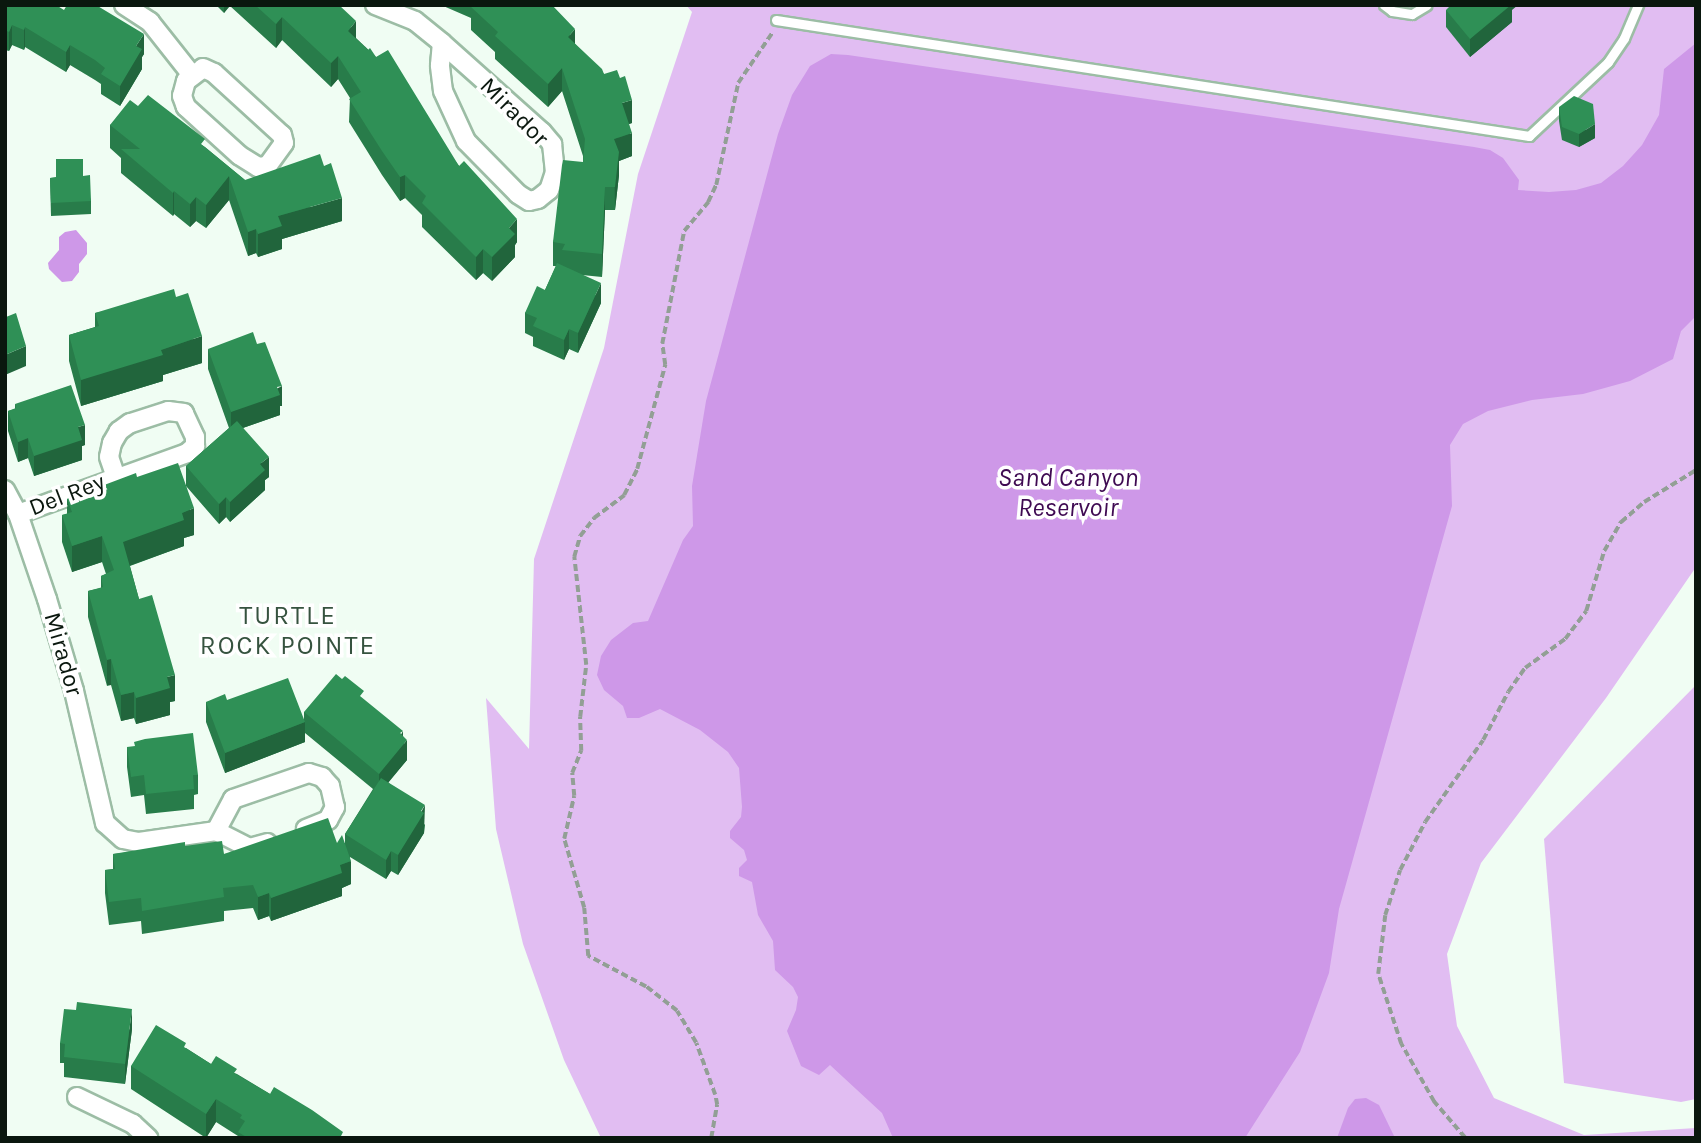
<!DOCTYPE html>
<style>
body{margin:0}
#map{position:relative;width:1701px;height:1143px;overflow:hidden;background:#f0fdf3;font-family:Karla,sans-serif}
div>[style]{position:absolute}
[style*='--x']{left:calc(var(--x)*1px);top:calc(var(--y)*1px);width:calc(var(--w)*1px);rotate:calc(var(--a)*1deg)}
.green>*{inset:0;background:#e1bdf2}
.water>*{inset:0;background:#ce98e8}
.path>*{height:3.5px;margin-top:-1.75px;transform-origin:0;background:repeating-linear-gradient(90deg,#929f95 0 7px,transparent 0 10.5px)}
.roads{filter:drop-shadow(2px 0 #9cbda5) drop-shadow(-2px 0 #9cbda5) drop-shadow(0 2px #9cbda5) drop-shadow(0 -2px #9cbda5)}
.lane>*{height:9px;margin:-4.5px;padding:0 4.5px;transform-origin:4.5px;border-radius:4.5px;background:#fff}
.street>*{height:18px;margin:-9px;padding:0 9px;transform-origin:9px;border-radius:9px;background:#fff}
.wall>*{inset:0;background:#287c4a}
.shaded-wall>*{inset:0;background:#21653c;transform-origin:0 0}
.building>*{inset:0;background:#2f9056}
span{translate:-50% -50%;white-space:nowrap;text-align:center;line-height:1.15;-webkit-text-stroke:7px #fff;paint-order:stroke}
.street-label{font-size:24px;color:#0a170e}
.water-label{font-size:26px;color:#3f0a52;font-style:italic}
.neighbourhood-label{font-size:26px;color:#36533f;letter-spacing:2px}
.frame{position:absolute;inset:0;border:7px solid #0a170e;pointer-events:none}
</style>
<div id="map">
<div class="green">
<i style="clip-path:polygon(686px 5px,1696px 5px,1696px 567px,1606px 698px,1481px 863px,1447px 954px,1457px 1026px,1494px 1098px,1584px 1135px,1696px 1128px,1696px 1138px,601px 1138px,564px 1060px,523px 944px,496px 829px,486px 698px,529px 749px,534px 559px,604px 348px,638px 174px,692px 12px)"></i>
<i style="clip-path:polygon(1696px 685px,1696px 1099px,1681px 1102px,1564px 1083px,1544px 839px)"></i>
</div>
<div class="water">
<i style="clip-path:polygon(1696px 43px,1696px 316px,1681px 331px,1673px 359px,1630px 381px,1583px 394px,1532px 400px,1488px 411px,1463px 424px,1450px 445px,1452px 506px,1339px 909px,1329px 973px,1300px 1052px,1245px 1138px,893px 1138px,882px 1113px,830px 1065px,819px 1075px,801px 1066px,787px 1031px,796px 1010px,798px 997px,793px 987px,775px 970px,773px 941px,758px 915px,752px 882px,739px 876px,739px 868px,747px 860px,744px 850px,730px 838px,730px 831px,741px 817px,742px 807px,739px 768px,728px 752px,700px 730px,660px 709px,639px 718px,627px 718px,623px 706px,604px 690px,597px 675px,601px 656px,611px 640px,633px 623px,648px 621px,683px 540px,693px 526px,692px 486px,706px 401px,778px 134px,792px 95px,810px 66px,831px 54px,848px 55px,1474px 147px,1490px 150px,1503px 158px,1519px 180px,1518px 190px,1549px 192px,1576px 190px,1601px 183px,1623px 166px,1642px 145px,1659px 115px,1664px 69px)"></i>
<i style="clip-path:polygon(76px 230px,87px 243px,87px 254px,79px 264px,79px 272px,72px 281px,62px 282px,49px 269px,48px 263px,59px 250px,59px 237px,65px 232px)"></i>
<i style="clip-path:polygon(1366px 1098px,1379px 1105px,1395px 1138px,1337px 1138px,1348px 1108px,1355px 1099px)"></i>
</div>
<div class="path">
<i style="--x:711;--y:1138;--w:34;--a:-80"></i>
<i style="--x:717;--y:1105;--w:10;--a:-101"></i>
<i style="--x:715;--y:1095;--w:55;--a:-110.1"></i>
<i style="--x:696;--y:1043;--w:37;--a:-121"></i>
<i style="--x:677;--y:1011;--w:39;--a:-142"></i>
<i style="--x:646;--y:987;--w:66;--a:-151.9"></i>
<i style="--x:588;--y:956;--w:48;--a:-94.8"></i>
<i style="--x:584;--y:908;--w:72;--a:-106.2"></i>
<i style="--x:564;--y:839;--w:44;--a:-76.9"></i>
<i style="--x:574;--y:796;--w:23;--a:-95"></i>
<i style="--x:572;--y:773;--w:24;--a:-68"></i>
<i style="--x:581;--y:751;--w:34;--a:-92"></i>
<i style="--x:580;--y:717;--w:52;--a:-83.4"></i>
<i style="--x:586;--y:665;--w:109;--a:-96.3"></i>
<i style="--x:574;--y:557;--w:22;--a:-74"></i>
<i style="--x:580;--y:536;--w:23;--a:-52"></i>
<i style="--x:594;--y:518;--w:38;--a:-37"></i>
<i style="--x:624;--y:495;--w:29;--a:-63"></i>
<i style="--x:637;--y:469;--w:108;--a:-74.9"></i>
<i style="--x:665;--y:365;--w:21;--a:-98"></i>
<i style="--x:662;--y:344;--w:115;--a:-79"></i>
<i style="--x:684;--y:231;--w:38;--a:-50"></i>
<i style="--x:708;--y:202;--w:19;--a:-65"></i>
<i style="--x:716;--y:185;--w:104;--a:-77.8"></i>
<i style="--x:738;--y:83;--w:60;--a:-55.8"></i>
<i style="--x:1465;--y:1138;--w:48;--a:-130.7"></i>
<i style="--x:1434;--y:1102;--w:67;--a:-119.6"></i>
<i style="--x:1401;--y:1044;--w:74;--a:-108.2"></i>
<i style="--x:1378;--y:974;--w:59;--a:-83.2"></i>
<i style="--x:1385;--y:915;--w:47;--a:-71.6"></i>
<i style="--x:1400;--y:870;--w:54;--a:-62.5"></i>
<i style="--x:1425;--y:822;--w:100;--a:-54.7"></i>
<i style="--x:1483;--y:740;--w:54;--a:-62.5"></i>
<i style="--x:1508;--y:692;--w:29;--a:-55"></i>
<i style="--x:1525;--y:668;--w:49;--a:-35.9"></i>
<i style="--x:1565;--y:639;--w:35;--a:-53"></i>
<i style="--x:1586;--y:611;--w:63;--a:-73.3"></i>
<i style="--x:1604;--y:551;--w:34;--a:-60"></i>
<i style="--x:1621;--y:522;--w:30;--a:-41"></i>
<i style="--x:1644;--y:502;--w:61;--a:-31.6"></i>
</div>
<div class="roads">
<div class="lane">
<i style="--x:1384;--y:5;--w:10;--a:37"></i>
<i style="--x:1392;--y:11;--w:20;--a:9"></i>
<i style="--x:1412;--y:14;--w:17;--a:-31"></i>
<i style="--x:776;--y:20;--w:762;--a:8.76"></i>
<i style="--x:1529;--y:136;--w:108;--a:-43.1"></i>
<i style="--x:1608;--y:62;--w:29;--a:-56"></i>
<i style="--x:1624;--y:38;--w:36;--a:-67"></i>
</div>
<div class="street">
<i style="--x:124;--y:5;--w:31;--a:33"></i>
<i style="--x:150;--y:22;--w:68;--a:51.6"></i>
<i style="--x:375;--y:5;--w:43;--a:21.8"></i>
<i style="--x:415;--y:21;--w:35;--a:39"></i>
<i style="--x:442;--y:43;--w:134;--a:41.7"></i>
<i style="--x:542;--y:132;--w:16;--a:50"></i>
<i style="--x:552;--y:144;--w:28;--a:84"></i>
<i style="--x:555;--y:172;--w:19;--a:108"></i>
<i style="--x:549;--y:190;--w:14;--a:141"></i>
<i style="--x:538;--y:199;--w:9;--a:167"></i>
<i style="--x:529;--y:201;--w:13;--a:-148"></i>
<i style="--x:518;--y:194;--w:74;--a:-134.5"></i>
<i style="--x:466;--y:141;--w:55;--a:-114.7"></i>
<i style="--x:443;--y:91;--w:26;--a:-97"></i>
<i style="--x:440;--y:65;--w:22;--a:-85"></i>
<i style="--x:203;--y:68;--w:12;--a:24"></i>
<i style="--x:214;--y:73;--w:92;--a:42.4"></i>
<i style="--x:282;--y:135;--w:8;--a:76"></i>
<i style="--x:284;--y:143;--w:29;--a:126"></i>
<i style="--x:267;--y:166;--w:9;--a:174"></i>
<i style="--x:258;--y:167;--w:22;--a:-148"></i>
<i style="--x:239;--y:155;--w:72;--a:-137.8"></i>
<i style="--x:186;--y:107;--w:12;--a:-110"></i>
<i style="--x:182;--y:96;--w:16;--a:-75"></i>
<i style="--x:186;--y:81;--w:21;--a:-37"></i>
<i style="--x:5;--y:490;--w:27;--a:62"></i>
<i style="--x:18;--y:514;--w:90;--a:71.2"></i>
<i style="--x:47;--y:599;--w:96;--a:73.6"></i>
<i style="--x:74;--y:691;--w:136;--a:76.8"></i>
<i style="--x:105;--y:823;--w:24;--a:42"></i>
<i style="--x:123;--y:839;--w:16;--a:11"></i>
<i style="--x:139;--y:842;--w:78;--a:-8.1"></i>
<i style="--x:216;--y:831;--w:38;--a:27"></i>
<i style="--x:250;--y:848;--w:18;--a:-16"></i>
<i style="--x:18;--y:514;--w:180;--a:-19.8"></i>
<i style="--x:187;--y:453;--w:11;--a:-41"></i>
<i style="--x:195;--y:446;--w:9;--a:-90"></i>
<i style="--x:195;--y:437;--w:26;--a:-115"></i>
<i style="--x:184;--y:413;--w:16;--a:-173"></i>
<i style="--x:168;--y:411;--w:40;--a:162"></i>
<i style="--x:130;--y:423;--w:14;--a:144"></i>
<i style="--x:119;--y:431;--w:14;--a:120"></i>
<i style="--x:112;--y:443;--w:14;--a:102"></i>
<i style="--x:109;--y:457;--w:21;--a:71"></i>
<i style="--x:216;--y:831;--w:36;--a:-62"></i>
<i style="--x:233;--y:799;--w:80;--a:-18.9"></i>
<i style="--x:309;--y:773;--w:14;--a:17"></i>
<i style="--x:322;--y:777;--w:12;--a:48"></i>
<i style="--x:330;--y:786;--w:22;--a:77"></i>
<i style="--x:335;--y:807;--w:15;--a:118"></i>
<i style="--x:328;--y:820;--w:24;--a:158"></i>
<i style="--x:77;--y:1097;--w:62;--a:25.7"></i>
<i style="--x:133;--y:1124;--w:21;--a:43"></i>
</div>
</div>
<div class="wall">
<i style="clip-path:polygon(5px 5px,144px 54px,142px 57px,142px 69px,120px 106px,101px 94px,101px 84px,95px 80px,70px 65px,66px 72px,25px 47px,24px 50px,12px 45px,9px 51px,5px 50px)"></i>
<i style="clip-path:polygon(216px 5px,339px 5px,356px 38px,376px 57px,517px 242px,515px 245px,515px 257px,492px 281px,483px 273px,476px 280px,422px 227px,422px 215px,405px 198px,400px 201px,382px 175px,349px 122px,350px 98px,338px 79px,331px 87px,282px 40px,276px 48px,230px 6px,224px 13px)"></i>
<i style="clip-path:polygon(441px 5px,552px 5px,575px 44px,604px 74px,632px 123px,629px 124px,632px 156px,619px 161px,619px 175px,615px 210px,605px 210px,602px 277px,582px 275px,601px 303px,578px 353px,569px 349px,564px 360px,533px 346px,533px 337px,525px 333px,525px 313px,545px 290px,556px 266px,553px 266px,553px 242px,583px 162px,583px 156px,562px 91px,548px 107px,495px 59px,495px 52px,471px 30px,471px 18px)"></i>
<i style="clip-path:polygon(1446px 10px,1512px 10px,1512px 22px,1470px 57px,1446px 27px)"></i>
<i style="clip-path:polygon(138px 106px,205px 147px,245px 180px,342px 221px,282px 239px,282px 249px,258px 257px,256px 253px,248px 256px,229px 200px,206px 228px,196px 221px,190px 227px,174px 214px,173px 216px,121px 173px,121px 158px,110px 148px,110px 125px)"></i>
<i style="clip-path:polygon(1559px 107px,1595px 138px,1579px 147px,1562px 140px,1559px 121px)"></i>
<i style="clip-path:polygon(83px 176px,91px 201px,91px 214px,51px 216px,50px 178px)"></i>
<i style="clip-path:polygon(176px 297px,202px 363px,163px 375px,163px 381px,81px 406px,69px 361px,69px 335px,95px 327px,95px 313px)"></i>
<i style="clip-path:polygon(208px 349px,282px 406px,280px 406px,280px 415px,243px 428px,269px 477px,265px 480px,265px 490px,230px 522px,226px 517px,219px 524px,186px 486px,194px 535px,184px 538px,184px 546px,130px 566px,139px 599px,175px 701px,170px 702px,170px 715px,136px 724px,134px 718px,121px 721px,111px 685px,107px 686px,88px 617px,88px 591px,101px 588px,101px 576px,106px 574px,102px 562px,72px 572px,62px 542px,62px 515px,67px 514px,67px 499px,137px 477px,186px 485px,186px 466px,229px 428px,208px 369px)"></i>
<i style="clip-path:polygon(15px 404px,85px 445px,82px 446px,82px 460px,34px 476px,28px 458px,18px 462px,8px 431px,8px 411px,15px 409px)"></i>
<i style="clip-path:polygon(227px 700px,304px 720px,304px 712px,364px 700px,403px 736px,407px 760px,388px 782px,425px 825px,424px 833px,398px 875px,391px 871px,386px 879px,350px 857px,351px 884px,342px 888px,342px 896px,271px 921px,269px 916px,258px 920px,253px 908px,224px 911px,224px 921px,142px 934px,141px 921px,109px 925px,105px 893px,105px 870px,113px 869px,113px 854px,185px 846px,224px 854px,337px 843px,345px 843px,345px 834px,373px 789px,305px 733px,305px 742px,225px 773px,206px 722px,206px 702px)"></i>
<i style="clip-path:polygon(127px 747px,198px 775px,198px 794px,194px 795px,194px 809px,146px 814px,144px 795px,131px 797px,127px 767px)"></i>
<i style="clip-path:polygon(132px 1029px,125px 1084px,64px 1077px,64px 1063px,60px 1063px,60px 1043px)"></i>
<i style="clip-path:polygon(186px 1048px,211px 1064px,237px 1074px,343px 1138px,238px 1138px,238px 1136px,216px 1122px,206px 1138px,131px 1089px,131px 1066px)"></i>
</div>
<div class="shaded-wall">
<i style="clip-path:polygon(224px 5px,230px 5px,224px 13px)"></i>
<i style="clip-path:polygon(1506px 5px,1518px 5px,1512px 10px,1512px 22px,1470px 57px,1470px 39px)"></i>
<i style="clip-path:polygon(282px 17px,282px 40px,276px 48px,276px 24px)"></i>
<i style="clip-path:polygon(356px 21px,356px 45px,348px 31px)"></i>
<i style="clip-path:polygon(12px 25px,12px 45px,9px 51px,9px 32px)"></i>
<i style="clip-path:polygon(25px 27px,25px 47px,24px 50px,24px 30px)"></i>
<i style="clip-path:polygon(575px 29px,575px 52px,568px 37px)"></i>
<i style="clip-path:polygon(144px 34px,144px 54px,142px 57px,142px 69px,120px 106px,120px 86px,136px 46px)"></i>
<i style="clip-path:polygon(70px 45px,70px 65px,66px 72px,66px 52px)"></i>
<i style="clip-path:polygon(338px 56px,338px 79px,331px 87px,331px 63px)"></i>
<i style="clip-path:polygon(562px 68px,562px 91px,548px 107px,548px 84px)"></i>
<i style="clip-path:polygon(632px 100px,632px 123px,622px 126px,622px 103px)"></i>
<i style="clip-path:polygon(1595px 124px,1595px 138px,1579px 147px,1579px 134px)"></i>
<i style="clip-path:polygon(632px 133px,632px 156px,619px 161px,619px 175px,615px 210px,614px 139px)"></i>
<i style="clip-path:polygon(405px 175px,405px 198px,400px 201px,400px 177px)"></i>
<i style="clip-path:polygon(229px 176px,229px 200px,206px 228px,206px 205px)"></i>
<i style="clip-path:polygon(605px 187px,605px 210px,602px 277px,602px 254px)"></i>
<i style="clip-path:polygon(174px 191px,174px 214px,173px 216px,173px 193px)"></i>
<i style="clip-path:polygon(196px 197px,196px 221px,190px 227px,190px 204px)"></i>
<i style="clip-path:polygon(342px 198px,342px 221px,282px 239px,282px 249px,258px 257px,258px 234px,278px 216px)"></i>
<i style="clip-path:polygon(517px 219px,517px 242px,515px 245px,515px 257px,492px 281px,492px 257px,509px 228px)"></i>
<i style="clip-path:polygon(256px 229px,256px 253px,248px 256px,248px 232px)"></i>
<i style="clip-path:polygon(483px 249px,483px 273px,476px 280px,476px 257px)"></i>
<i style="clip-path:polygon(601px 283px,601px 303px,578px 353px,578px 333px)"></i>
<i style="clip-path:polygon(569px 329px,569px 349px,564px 360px,564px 340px)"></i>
<i style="clip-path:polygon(202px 336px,202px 363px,163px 375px,163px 381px,81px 406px,81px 380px,161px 350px)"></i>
<i style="clip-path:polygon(26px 346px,26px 366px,5px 375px,5px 355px)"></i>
<i style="clip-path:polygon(282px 386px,282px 406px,280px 406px,280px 415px,231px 432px,231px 412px)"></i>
<i style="clip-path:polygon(85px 425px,85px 445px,82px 446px,82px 460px,34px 476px,34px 456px,78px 427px)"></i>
<i style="clip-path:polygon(28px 438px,28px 458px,18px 462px,18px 442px)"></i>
<i style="clip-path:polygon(269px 457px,269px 477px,265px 480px,265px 490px,230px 522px,230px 502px,260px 464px)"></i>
<i style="clip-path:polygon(226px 497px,226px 517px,219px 524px,219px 504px)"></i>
<i style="clip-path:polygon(194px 508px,194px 535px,184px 538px,184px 546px,123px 568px,123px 542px,182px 513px)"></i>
<i style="clip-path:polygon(102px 536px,102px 562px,72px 572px,72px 546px)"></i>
<i style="left:111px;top:659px;width:26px;height:4px;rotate:90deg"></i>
<i style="clip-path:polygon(175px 675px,175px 701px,170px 702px,170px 715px,136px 724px,136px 698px,167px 677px)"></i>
<i style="clip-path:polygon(134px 692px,134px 718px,121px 721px,121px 695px)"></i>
<i style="clip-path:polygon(305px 722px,305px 742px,225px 773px,225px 753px)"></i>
<i style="clip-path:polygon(403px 731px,403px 745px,407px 740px,407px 760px,379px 794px,379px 774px)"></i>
<i style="clip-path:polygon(425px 805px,424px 833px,398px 875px,398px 855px)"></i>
<i style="clip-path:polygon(391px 851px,391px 871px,386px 879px,386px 860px)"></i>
<i style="clip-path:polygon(351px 861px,351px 884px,342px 888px,342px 896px,271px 921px,271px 898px,340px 865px)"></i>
<i style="clip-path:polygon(269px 893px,269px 916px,258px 920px,258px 897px)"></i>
<i style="clip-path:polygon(132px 1009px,132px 1029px,125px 1084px,125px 1064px)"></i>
<i style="clip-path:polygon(216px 1099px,216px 1122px,206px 1138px,206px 1114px)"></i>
</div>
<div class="building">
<i style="clip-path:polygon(5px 5px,56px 5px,64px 10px,67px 5px,96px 5px,144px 34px,136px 46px,142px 49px,120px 86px,101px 74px,105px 68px,95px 60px,70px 45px,66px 52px,25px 27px,24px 30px,12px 25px,9px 32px,5px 30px)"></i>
<i style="clip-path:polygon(255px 5px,339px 5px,356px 21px,348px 31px,368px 50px,370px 48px,376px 57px,388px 50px,459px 166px,464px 161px,517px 219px,509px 228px,515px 234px,492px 257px,483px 249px,476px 257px,422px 203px,426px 196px,405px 175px,400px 177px,382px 151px,349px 99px,361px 92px,338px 56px,331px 63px,282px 17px,276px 24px)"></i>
<i style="clip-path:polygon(472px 5px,552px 5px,575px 29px,568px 37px,602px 69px,604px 74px,617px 70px,620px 78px,625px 76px,632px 100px,622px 103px,632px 133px,614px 139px,619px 152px,615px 187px,605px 187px,602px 254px,562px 250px,565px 244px,553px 242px,562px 165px,563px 160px,583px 162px,585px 139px,562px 68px,548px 84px,495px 36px,498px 32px,471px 7px)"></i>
<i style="clip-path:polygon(1451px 5px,1511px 5px,1470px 39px,1446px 10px)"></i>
<i style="clip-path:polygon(148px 95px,205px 139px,201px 144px,245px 180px,320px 154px,324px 166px,331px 163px,342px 198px,278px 216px,282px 226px,258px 234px,256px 229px,248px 232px,229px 176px,206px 205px,196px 197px,190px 204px,174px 191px,173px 193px,121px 149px,140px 149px,110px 125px,130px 100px,138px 106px)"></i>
<i style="clip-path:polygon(1574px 96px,1593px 104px,1595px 124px,1579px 134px,1562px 127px,1559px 107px)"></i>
<i style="clip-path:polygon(56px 159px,83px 159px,83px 176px,90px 175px,91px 201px,51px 203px,50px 178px,56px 177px)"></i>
<i style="clip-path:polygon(557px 263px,601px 283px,578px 333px,569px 329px,564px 340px,533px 326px,537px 318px,525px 313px,537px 286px,545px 290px)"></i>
<i style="clip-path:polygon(174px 289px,176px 297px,188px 293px,202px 336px,161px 350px,163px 355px,81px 380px,69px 335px,99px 326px,95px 313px)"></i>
<i style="clip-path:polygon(16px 313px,26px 346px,5px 355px,5px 315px,6px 317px)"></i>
<i style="clip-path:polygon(253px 332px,257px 344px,265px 342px,282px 386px,277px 387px,280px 395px,231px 412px,208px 349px)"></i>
<i style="clip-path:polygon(71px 385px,85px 425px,78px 427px,82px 440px,34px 456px,28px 438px,18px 442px,8px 411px,16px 408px,15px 404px)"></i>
<i style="clip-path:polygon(237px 421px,269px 457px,260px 464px,265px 470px,230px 502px,226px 497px,219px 504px,186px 466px)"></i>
<i style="clip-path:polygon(178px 463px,194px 508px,182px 513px,184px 520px,123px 542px,139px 599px,152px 595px,175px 675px,167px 677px,170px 688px,136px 698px,134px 692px,121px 695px,111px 659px,107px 660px,88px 591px,103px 587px,101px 576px,114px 570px,102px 536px,72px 546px,62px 515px,72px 512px,67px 499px,136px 473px,137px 477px)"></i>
<i style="clip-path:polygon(336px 674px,342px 679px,345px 676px,364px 691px,360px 696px,403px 731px,400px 733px,407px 740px,379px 774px,304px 712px)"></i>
<i style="clip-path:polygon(288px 678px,305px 722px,225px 753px,206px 702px,225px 694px,227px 700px)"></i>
<i style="clip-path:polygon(193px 733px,198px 775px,193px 775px,194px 789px,146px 794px,144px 775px,131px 777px,127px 747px,135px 746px,134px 742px,145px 739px)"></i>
<i style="clip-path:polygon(381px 778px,425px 805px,421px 811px,424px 813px,398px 855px,391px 851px,386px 860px,345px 834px)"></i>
<i style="clip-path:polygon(328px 818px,337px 843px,342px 835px,351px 861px,340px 865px,342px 873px,271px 898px,269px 893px,258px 897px,253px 885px,223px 888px,224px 897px,142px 911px,141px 898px,109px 902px,105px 870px,115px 869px,113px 854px,185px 842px,185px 846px,222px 841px,224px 854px)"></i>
<i style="clip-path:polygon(77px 1002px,132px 1009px,125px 1064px,64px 1057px,65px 1044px,60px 1043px,64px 1009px,76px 1010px)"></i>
<i style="clip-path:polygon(156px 1025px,186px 1043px,184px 1047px,211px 1064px,216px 1056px,237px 1069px,234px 1073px,270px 1094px,274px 1087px,312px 1110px,343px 1132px,340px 1138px,248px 1138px,238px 1132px,245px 1121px,240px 1118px,242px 1115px,216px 1099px,206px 1114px,131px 1066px)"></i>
</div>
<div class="street-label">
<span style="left:514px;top:112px;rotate:45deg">Mirador</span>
<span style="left:67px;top:495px;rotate:-21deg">Del Rey</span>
<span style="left:63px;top:654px;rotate:74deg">Mirador</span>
</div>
<div class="water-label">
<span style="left:1068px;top:493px">Sand Canyon<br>Reservoir</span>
</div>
<div class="neighbourhood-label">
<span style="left:288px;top:631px">TURTLE<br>ROCK POINTE</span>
</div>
<div class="frame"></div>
</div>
